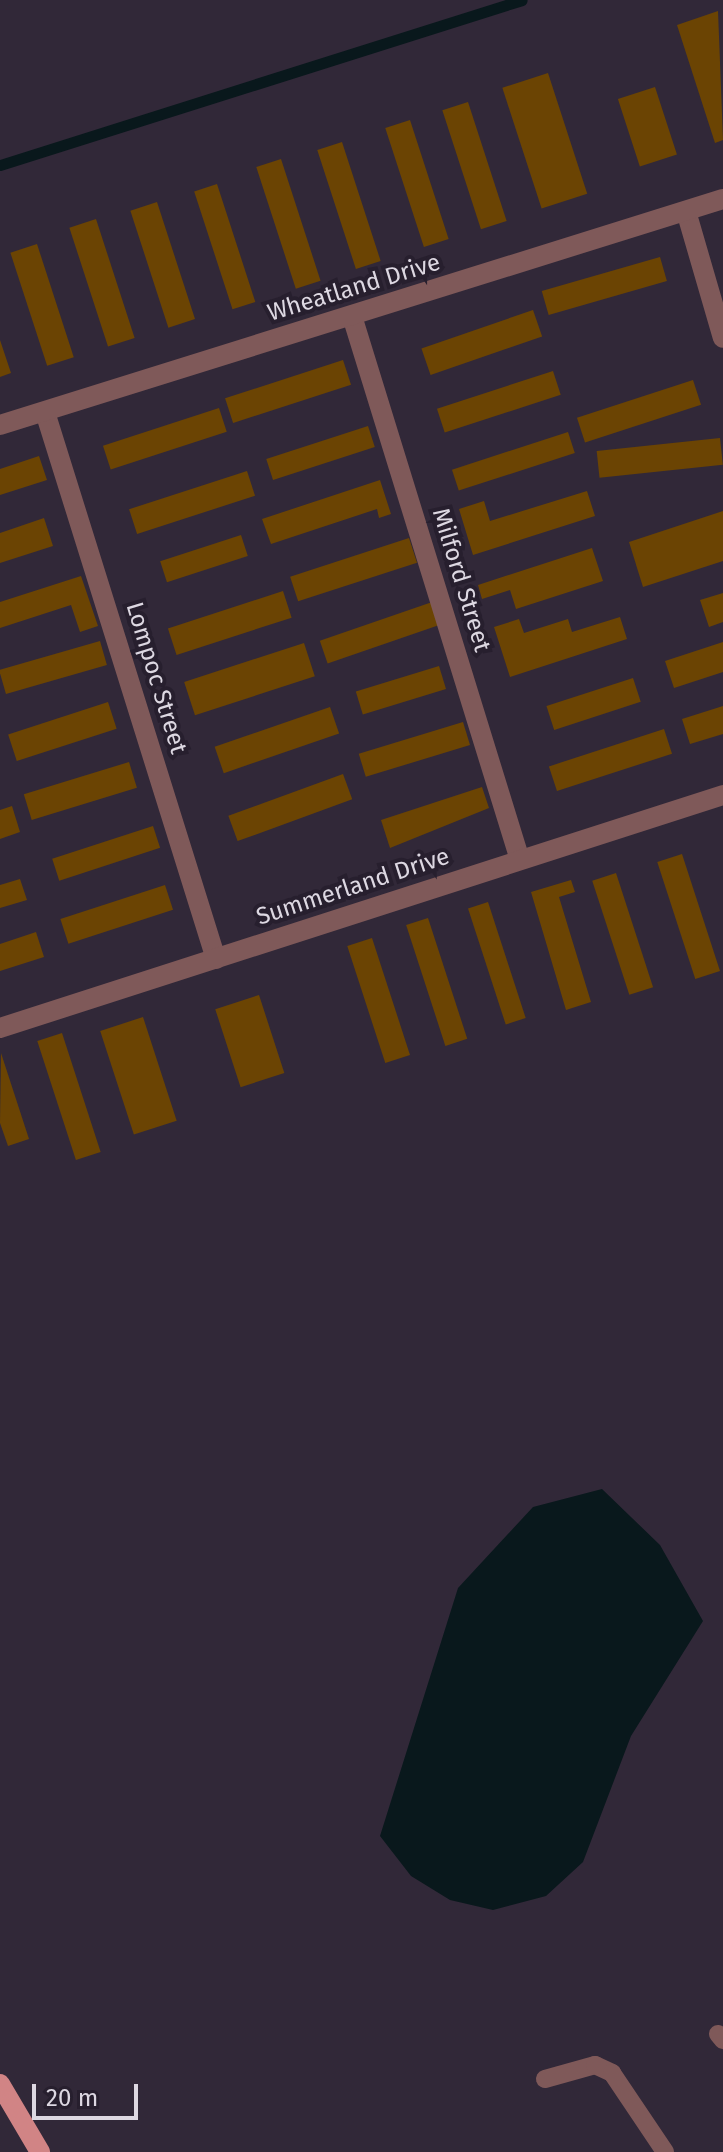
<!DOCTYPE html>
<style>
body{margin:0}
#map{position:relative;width:723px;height:2152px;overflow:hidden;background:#312838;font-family:"Fira Sans",sans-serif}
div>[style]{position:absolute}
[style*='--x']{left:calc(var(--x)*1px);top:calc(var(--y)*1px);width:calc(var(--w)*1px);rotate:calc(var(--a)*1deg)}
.water>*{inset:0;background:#09181c}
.stream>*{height:11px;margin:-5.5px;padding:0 5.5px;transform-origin:5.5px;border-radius:5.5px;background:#09181c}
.building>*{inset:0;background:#6b4403;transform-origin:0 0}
.service>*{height:18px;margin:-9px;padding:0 9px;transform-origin:9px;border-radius:9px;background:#7f5959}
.minor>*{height:20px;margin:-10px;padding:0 10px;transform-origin:10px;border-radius:10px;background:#7f5959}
.primary>*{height:20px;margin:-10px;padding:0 10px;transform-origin:10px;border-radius:10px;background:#d18485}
span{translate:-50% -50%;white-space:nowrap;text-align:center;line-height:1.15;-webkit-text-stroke:8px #271f2e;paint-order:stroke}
.street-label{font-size:24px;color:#ddd8e2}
.scale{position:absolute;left:32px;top:2084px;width:106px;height:36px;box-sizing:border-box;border:4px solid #ddd8e2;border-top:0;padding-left:10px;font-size:24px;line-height:28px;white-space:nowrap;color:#ddd8e2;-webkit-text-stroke:6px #271f2e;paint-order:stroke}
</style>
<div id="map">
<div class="water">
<i style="clip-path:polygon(602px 1489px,660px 1545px,703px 1621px,631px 1736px,583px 1862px,546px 1896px,493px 1910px,450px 1900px,411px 1876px,380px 1836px,458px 1588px,533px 1507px)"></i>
</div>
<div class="stream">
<i style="--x:0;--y:165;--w:547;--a:-17.54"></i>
</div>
<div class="building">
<i style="clip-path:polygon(718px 11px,723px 140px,715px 143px,677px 25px)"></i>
<i style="left:548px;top:73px;width:127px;height:48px;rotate:72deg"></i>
<i style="left:655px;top:87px;width:71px;height:39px;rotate:72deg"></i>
<i style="left:468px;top:102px;width:125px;height:27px;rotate:72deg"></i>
<i style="left:410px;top:120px;width:125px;height:26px;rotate:72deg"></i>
<i style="left:342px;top:142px;width:125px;height:26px;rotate:72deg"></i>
<i style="left:281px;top:159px;width:128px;height:26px;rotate:72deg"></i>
<i style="left:217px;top:184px;width:124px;height:24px;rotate:72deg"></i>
<i style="left:157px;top:202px;width:123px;height:28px;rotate:72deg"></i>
<i style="left:96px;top:219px;width:125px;height:28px;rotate:72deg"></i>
<i style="left:37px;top:244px;width:119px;height:28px;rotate:72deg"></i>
<i style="left:660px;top:257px;width:25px;height:123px;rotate:74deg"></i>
<i style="left:533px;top:310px;width:28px;height:118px;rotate:71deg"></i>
<i style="clip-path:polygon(0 340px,11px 373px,0 377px)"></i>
<i style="left:343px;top:360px;width:26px;height:124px;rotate:72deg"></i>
<i style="left:553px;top:371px;width:25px;height:122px;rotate:72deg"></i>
<i style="left:693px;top:380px;width:26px;height:122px;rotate:72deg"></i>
<i style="left:219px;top:408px;width:25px;height:122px;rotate:72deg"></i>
<i style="left:368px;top:426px;width:22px;height:107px;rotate:72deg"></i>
<i style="left:568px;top:432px;width:22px;height:122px;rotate:72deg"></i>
<i style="left:720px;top:438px;width:27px;height:124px;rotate:84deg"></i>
<i style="clip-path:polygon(39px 456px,47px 480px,0 495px,0 469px)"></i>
<i style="left:247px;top:471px;width:26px;height:124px;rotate:72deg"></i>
<i style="clip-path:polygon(380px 480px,391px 514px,379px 518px,377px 509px,271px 544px,262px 519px)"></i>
<i style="clip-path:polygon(587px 491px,595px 516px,473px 555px,459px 509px,484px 501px,490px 521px)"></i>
<i style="clip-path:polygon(723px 511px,723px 561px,643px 587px,629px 542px)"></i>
<i style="clip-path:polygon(44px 518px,53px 546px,0 563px,0 533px)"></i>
<i style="left:241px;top:535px;width:22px;height:85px;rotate:72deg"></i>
<i style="left:409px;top:538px;width:26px;height:125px;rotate:72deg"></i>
<i style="clip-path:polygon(592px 548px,603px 581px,516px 609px,510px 590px,482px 599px,478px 585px)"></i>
<i style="clip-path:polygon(81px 576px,98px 626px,80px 632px,71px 605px,0 628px,0 602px)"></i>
<i style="left:283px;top:591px;width:28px;height:121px;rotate:72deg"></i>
<i style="clip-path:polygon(723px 593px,723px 622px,709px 627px,700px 600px)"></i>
<i style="left:438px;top:600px;width:24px;height:125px;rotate:71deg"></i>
<i style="clip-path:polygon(620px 617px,627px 639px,510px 677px,494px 627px,519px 619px,524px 633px,568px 619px,572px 632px)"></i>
<i style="left:100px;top:641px;width:25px;height:105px;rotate:74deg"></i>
<i style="clip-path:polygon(723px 642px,723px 672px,674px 688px,665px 661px)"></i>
<i style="left:304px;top:643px;width:35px;height:126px;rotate:72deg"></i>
<i style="left:439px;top:666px;width:24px;height:87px;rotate:73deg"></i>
<i style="left:633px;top:678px;width:25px;height:91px;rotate:72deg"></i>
<i style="left:108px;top:702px;width:28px;height:105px;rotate:72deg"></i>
<i style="clip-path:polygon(723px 706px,723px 734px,690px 744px,682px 719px)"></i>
<i style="left:330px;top:707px;width:28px;height:122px;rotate:71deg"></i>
<i style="left:463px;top:722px;width:24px;height:109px;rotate:73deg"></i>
<i style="left:664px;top:729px;width:26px;height:121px;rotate:72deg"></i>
<i style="left:129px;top:762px;width:27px;height:110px;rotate:73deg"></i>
<i style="left:343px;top:774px;width:27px;height:122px;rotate:70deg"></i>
<i style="clip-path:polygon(482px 787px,489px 808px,390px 848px,381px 820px)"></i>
<i style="clip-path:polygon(12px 806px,20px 832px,0 839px,0 810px)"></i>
<i style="left:153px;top:826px;width:23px;height:106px;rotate:72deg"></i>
<i style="left:682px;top:854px;width:123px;height:26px;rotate:72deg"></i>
<i style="left:616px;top:873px;width:120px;height:25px;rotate:72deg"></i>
<i style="clip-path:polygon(20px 879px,27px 900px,0 908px,0 885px)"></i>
<i style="clip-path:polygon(571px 880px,575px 892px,559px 897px,591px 1002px,566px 1010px,531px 892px)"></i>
<i style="left:165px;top:885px;width:26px;height:110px;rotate:72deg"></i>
<i style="left:488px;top:902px;width:122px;height:21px;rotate:72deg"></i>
<i style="left:428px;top:918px;width:127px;height:23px;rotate:72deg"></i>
<i style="clip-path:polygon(36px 932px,44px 957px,0 971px,0 944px)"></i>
<i style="left:372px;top:938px;width:123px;height:26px;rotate:72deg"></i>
<i style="left:259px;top:995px;width:82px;height:46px;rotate:72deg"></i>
<i style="left:143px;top:1017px;width:109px;height:45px;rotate:72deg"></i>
<i style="left:62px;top:1033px;width:125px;height:26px;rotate:72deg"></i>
<i style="clip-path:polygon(1px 1053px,29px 1139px,8px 1146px,0 1123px)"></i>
</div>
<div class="service">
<i style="--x:718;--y:2034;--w:8;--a:50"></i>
<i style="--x:545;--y:2079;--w:52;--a:-15.6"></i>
<i style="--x:595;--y:2065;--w:19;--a:25"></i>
<i style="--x:612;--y:2073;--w:95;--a:56.1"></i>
</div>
<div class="minor">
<i style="--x:686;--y:211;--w:132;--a:73.8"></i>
<i style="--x:352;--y:316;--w:569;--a:72.84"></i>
<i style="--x:45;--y:412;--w:573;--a:72.64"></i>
<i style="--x:0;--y:425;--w:757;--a:-17.36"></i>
<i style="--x:0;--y:1028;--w:760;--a:-17.86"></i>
</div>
<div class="primary">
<i style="--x:0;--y:2084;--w:79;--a:59.5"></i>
</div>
<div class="street-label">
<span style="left:354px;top:288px;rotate:-17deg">Wheatland Drive</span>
<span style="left:461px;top:580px;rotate:73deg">Milford Street</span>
<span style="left:156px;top:678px;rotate:73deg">Lompoc Street</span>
<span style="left:353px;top:887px;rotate:-18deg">Summerland Drive</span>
</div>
<div class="scale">20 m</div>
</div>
